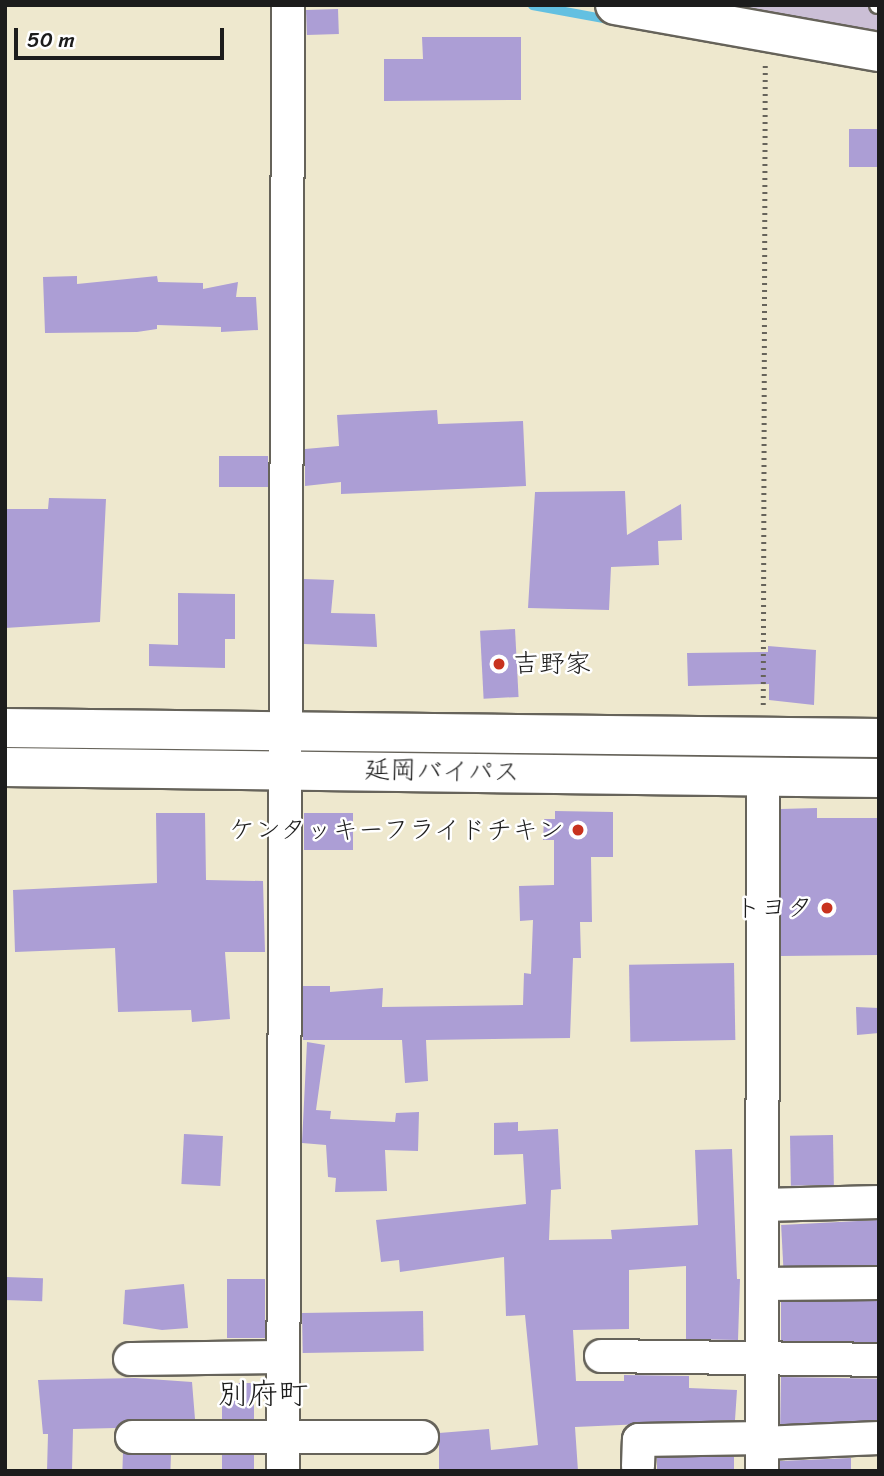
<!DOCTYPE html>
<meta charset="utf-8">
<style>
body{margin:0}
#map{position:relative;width:884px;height:1476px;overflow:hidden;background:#eee8ce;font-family:Sriracha,"Klee One",sans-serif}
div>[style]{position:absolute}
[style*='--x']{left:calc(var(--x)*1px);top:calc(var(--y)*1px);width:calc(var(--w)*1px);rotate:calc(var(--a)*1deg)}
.industrial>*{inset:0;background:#cbbfd6}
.stream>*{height:9px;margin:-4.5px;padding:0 4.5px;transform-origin:4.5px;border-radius:4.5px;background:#63c0e1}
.building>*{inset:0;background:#ac9ed5;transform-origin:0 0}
.path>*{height:4.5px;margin-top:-2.25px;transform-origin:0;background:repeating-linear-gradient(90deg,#66635a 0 2px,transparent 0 7px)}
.roads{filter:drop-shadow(2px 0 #66635a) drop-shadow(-2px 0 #66635a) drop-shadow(0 2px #66635a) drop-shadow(0 -2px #66635a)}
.service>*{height:16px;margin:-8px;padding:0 8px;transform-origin:8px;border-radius:8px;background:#fff}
.minor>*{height:32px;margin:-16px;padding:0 16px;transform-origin:16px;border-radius:16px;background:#fff}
.tertiary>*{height:38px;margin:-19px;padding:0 19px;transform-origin:19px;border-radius:19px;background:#fff}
.trunk>*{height:38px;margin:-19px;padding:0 19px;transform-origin:19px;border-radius:19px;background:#fff}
.dots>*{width:19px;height:19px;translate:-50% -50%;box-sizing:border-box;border:4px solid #fff;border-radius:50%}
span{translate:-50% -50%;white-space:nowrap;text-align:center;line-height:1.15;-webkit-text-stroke:5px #fff;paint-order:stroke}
.poi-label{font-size:26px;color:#1c1c1c}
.left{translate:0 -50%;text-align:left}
.right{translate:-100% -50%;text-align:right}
.street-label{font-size:26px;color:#1c1c1c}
.quarter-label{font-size:30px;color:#1c1c1c}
.frame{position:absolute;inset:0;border:7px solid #1c1c1c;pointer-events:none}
.scale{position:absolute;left:14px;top:28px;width:210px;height:32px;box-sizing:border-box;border:4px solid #1c1c1c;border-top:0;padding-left:9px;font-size:21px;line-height:24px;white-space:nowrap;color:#1c1c1c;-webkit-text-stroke:5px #fff;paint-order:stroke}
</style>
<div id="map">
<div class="industrial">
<i style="clip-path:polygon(698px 5px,879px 5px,879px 38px)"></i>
</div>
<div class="stream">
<i style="--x:532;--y:5;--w:82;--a:10.5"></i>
</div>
<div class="building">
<i style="left:338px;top:9px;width:25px;height:32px;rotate:88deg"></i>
<i style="clip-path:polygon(422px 37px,521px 37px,521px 100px,384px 101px,384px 59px,423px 59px)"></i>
<i style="left:849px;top:129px;width:30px;height:38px"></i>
<i style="clip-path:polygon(77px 276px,77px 284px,157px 276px,158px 282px,203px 283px,203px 289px,238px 282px,236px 297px,256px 297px,258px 330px,221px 332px,221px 327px,157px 325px,157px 329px,137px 332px,45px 333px,43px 277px)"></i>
<i style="clip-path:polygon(437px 410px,438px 424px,523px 421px,526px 486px,341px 494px,341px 482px,305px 486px,305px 449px,339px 446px,337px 415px)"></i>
<i style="left:219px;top:456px;width:49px;height:31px"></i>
<i style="clip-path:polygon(625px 491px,627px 535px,681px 504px,682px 540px,658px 541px,659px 565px,611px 567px,609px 610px,528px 608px,535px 492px)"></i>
<i style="clip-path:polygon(49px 498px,106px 499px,100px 622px,5px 628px,5px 509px,48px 509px)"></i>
<i style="clip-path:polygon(304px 579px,334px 580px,331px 613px,375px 614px,377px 647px,304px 644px)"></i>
<i style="clip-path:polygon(178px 593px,235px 594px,235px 639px,225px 639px,225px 668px,149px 666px,149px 644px,178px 645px)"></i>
<i style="left:515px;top:629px;width:68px;height:35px;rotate:87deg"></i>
<i style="clip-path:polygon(768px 646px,816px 650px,814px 705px,769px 700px,769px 684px,688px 686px,687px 653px,768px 652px)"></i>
<i style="clip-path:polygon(817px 808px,817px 818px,879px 818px,879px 955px,781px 956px,781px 809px)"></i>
<i style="clip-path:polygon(555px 811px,613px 812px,613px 857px,591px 857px,592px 922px,580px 922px,581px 958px,573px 958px,570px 1038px,426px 1040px,428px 1081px,405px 1083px,402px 1040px,303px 1040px,303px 986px,330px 986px,330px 992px,383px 988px,382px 1007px,523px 1005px,524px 973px,531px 974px,533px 920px,520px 921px,519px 886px,554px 885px,554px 840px,543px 840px,544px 819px,555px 819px)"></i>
<i style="clip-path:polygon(156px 813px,205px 813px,206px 880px,263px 881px,265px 952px,225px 952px,230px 1019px,192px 1022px,191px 1010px,118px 1012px,115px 948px,15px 952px,13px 890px,157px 883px)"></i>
<i style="left:304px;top:813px;width:49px;height:37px"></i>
<i style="left:734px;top:963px;width:77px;height:105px;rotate:89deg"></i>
<i style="clip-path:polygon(856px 1007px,879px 1008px,879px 1033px,857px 1035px)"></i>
<i style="clip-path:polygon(307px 1042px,325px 1045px,316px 1110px,331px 1111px,330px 1119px,395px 1122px,396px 1113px,419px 1112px,418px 1151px,385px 1150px,387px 1191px,335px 1192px,336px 1178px,328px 1177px,326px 1145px,302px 1143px)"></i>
<i style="clip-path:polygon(518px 1122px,518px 1131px,558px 1129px,561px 1189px,551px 1190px,549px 1240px,612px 1239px,611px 1230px,698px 1225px,695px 1150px,732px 1149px,737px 1279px,740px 1279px,738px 1340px,686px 1339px,686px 1266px,629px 1270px,629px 1329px,573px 1330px,576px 1381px,624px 1381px,624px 1375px,689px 1376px,689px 1388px,737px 1390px,735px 1420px,575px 1427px,578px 1471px,439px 1471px,439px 1433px,489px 1429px,491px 1450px,538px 1445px,525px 1315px,506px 1316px,504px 1257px,400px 1272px,399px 1260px,381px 1262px,376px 1220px,526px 1204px,523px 1154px,494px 1155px,494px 1123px)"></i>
<i style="left:184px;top:1134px;width:39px;height:50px;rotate:3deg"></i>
<i style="left:833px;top:1135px;width:50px;height:43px;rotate:89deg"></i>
<i style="left:877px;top:1220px;width:45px;height:96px;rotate:87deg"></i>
<i style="left:5px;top:1277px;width:38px;height:23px;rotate:2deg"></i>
<i style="left:227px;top:1279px;width:38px;height:59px"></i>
<i style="clip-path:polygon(184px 1284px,188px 1328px,162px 1330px,123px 1324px,125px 1290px)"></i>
<i style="left:879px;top:1301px;width:41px;height:98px;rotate:90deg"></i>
<i style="left:423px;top:1311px;width:40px;height:121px;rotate:89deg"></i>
<i style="left:781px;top:1377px;width:98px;height:47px;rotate:1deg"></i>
<i style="clip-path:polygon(135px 1378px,192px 1382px,195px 1419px,132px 1419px,116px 1428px,73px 1429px,72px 1471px,47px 1471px,48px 1434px,43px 1434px,38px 1380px)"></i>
<i style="left:254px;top:1383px;width:36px;height:32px;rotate:90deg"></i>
<i style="left:123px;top:1453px;width:48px;height:18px;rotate:2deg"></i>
<i style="left:222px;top:1455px;width:32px;height:16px"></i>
<i style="left:734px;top:1457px;width:14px;height:77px;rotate:90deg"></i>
<i style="clip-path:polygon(851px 1458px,851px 1471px,780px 1471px,780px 1461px)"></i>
</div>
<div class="path">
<i style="--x:763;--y:705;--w:643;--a:-89.82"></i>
</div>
<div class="roads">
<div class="service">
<i style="--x:878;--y:5;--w:1;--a:0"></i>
</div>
<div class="minor">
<i style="--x:762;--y:1205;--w:117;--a:-1.5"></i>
<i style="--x:762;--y:1284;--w:117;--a:-0.5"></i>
<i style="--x:601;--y:1356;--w:278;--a:0.8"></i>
<i style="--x:130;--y:1359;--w:152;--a:-0.8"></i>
<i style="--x:132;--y:1437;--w:290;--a:0"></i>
<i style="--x:762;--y:1443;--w:117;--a:-2.4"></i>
<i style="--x:638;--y:1466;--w:26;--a:-88"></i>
<i style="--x:639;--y:1440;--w:124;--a:-0.9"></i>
<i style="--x:283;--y:1471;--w:1466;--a:-89.8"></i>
<i style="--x:762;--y:1471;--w:695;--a:-89.92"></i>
</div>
<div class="tertiary">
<i style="--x:615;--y:5;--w:268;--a:10.1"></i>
</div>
<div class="trunk">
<i style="--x:5;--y:728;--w:874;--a:0.66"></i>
<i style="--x:5;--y:767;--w:874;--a:0.72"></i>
</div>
</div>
<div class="dots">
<i style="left:499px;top:664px;background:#c8321e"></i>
<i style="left:578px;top:830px;background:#c8321e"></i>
<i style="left:827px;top:908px;background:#c8321e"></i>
</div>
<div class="poi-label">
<span class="left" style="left:513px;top:664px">吉野家</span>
<span class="right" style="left:564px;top:830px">ケンタッキーフライドチキン</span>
<span class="right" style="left:813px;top:908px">トヨタ</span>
</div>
<div class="street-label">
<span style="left:442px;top:771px;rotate:1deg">延岡バイパス</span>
</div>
<div class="quarter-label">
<span style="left:263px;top:1394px">別府町</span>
</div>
<div class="frame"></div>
<div class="scale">50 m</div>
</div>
